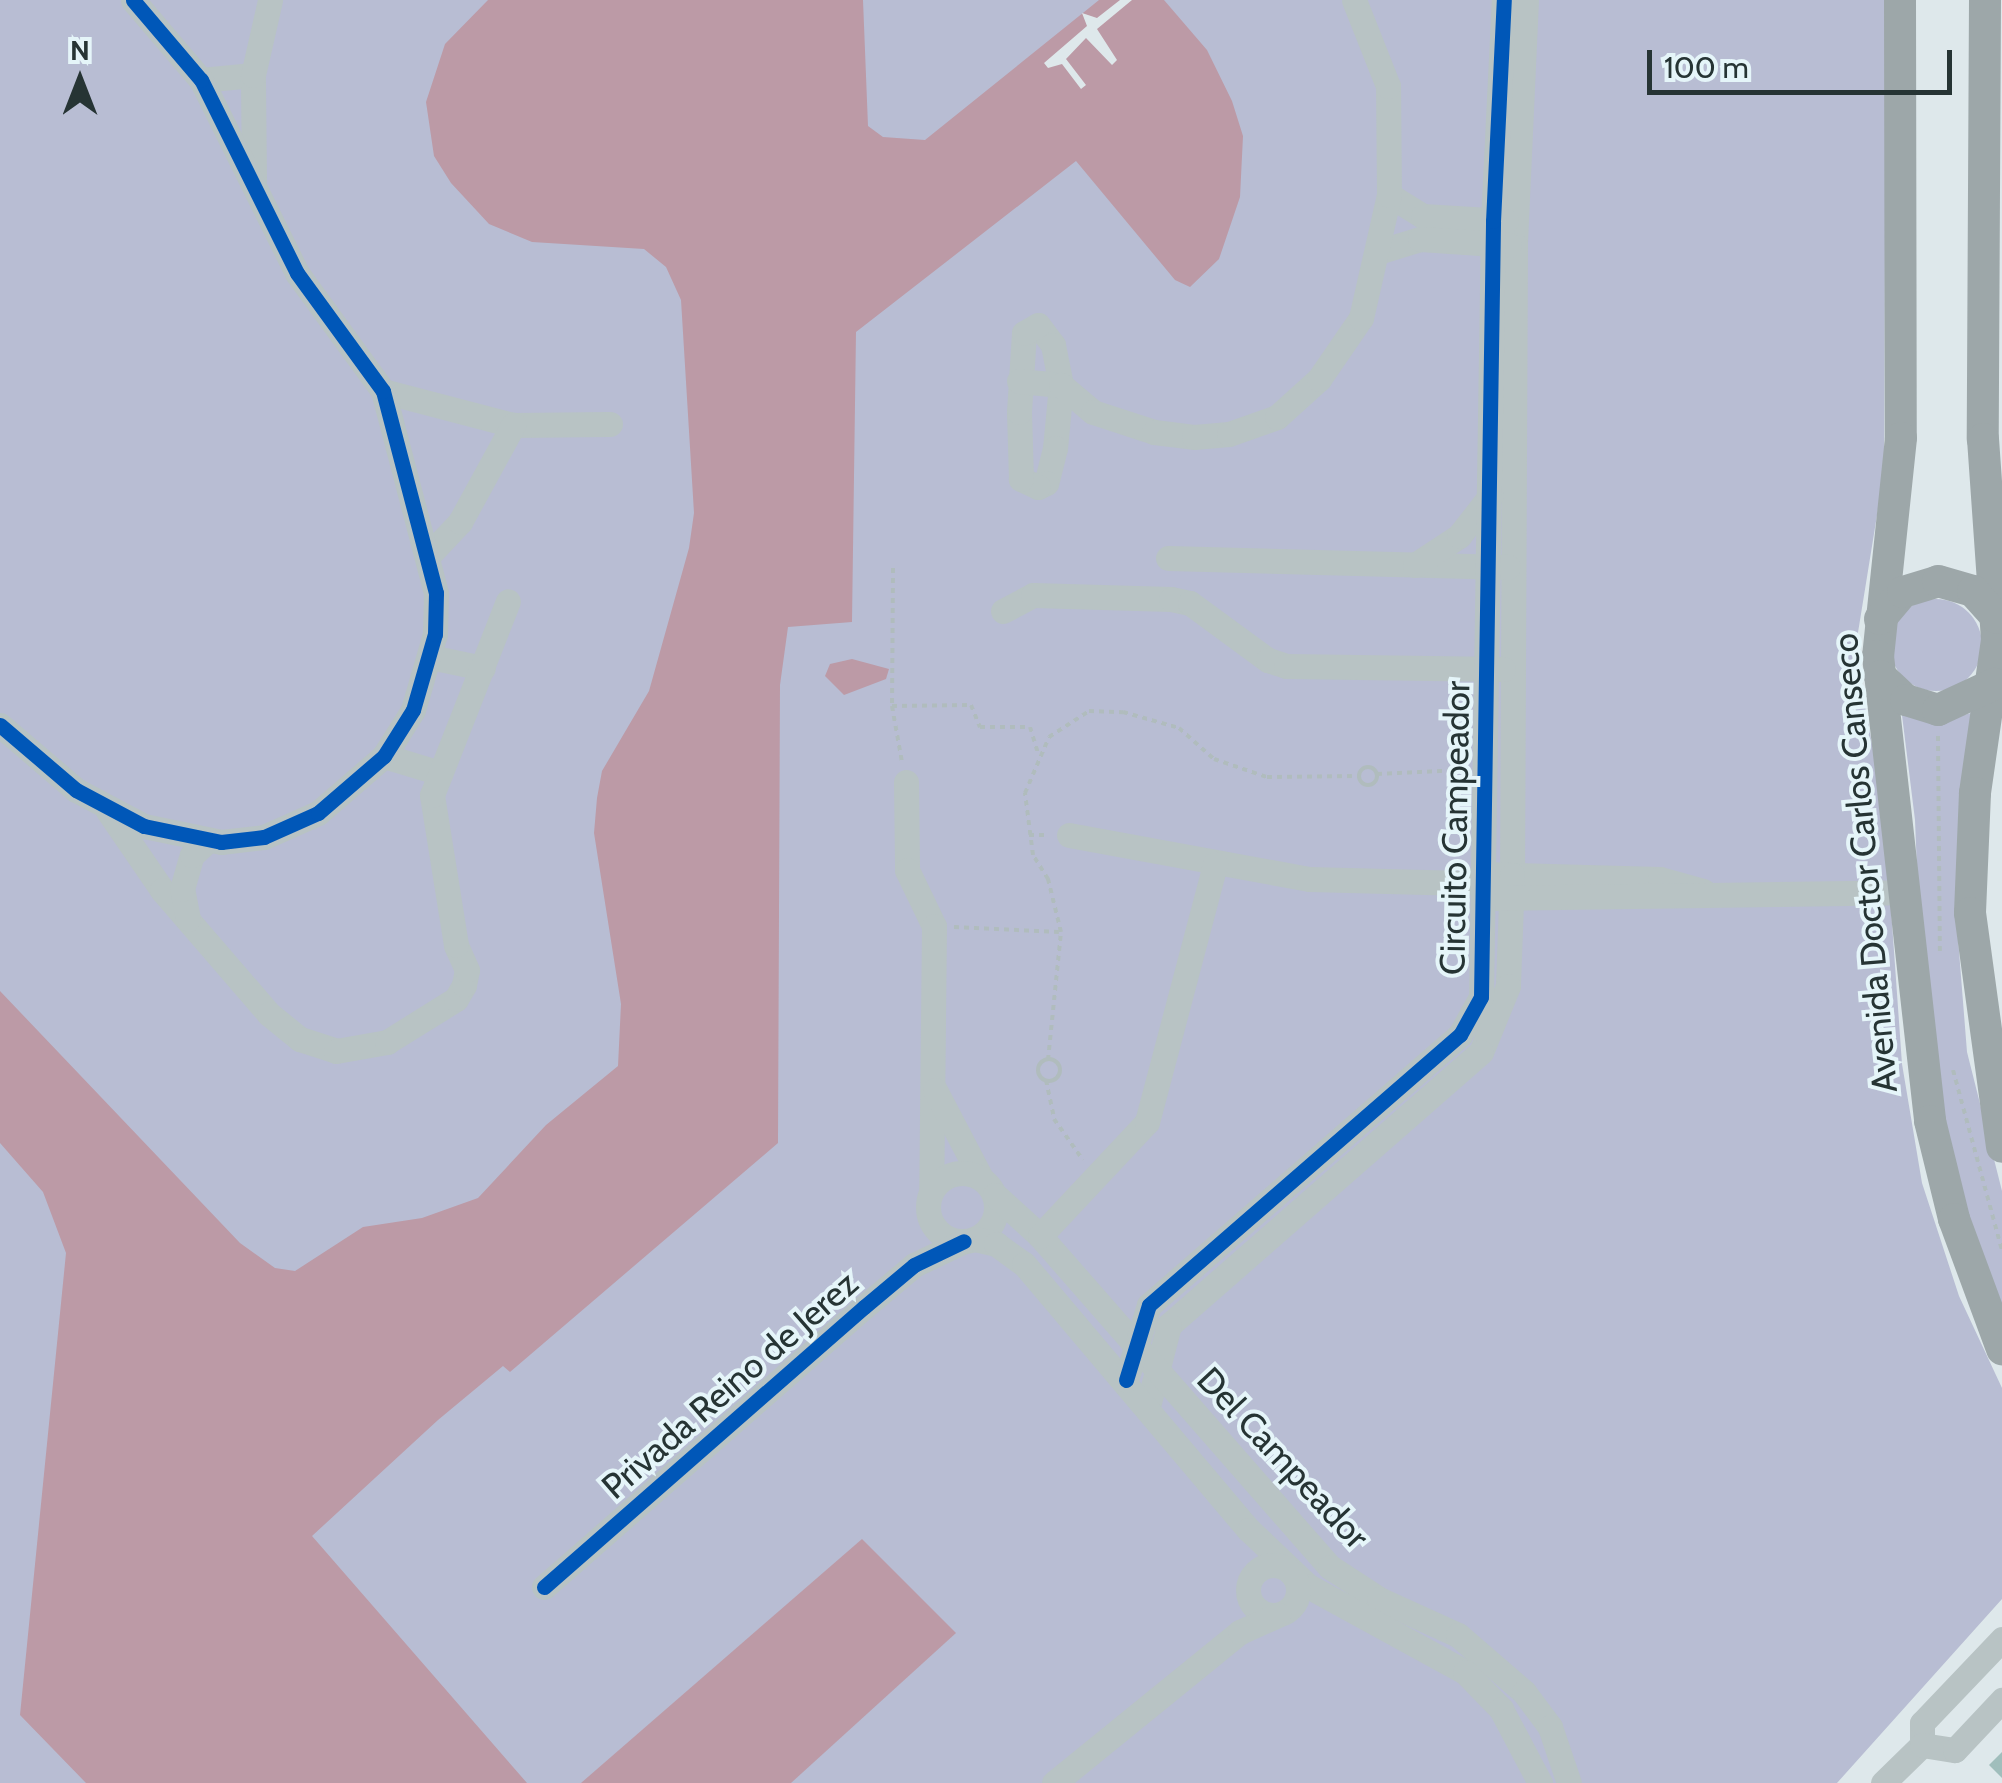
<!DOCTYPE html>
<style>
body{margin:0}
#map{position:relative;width:2002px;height:1783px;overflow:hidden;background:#dee8eb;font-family:Cabin,sans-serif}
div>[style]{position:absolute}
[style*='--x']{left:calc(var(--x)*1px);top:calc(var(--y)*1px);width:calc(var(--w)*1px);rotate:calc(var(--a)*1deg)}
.green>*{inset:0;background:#b8bdd3}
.round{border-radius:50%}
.water>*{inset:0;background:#bc9aa6}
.pier>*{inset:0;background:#dee8eb}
.building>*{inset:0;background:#a0bebc}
.path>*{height:4px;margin-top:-2px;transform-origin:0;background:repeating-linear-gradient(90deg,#b0bcbd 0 5px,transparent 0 10px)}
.path>.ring{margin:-2px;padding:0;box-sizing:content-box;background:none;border:4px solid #b0bcbd;border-radius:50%}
.minor>*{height:25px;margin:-12.5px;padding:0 12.5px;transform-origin:12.5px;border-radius:12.5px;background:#b8c3c4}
.minor>.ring{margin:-12.5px;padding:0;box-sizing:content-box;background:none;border:25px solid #b8c3c4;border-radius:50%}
.major>*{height:32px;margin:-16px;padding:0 16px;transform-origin:16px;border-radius:16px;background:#9da7a9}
.cycleway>*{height:15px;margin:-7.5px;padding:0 7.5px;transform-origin:7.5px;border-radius:7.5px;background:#0057b8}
span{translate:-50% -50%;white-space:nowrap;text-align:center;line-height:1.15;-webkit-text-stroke:8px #e5f5f9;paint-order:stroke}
.street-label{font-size:35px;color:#263434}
.north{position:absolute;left:30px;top:30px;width:100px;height:100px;-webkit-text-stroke:8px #e5f5f9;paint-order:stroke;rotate:0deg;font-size:28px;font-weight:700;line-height:40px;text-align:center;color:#263434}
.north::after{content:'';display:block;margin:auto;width:35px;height:45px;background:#263434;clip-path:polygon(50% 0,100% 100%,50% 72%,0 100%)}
.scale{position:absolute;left:1647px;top:50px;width:305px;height:45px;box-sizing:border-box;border:5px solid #263434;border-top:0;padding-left:12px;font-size:30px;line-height:35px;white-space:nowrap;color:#263434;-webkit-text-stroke:8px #e5f5f9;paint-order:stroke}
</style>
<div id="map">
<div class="green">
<i style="clip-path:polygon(0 0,1886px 0,1884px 472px,1855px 651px,1884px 810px,1902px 1064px,1922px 1183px,1959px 1296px,2002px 1388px,2002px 1599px,1837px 1783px,0 1783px)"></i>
<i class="round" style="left:1890px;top:599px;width:92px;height:92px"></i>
<i style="clip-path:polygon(1901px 707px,1938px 722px,1971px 713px,1957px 926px,1967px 1052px,2002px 1191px,2002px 1312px,1960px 1193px,1923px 1017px,1915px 820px)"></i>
</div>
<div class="water">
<i style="clip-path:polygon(488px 0,863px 0,868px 126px,883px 137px,925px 140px,1099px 0,1164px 0,1207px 50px,1232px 101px,1243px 136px,1240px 197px,1219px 259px,1190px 287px,1175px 280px,1076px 161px,856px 332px,852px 622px,788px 627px,780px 685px,778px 1143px,510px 1372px,503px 1366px,438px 1420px,312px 1536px,527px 1783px,86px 1783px,20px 1715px,66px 1253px,43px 1192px,0 1143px,0 991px,240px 1243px,275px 1268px,295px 1271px,363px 1227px,422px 1218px,478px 1198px,546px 1125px,618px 1066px,621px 1004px,594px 833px,597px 798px,602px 771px,649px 691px,689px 548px,694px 513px,681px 300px,666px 267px,644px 249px,532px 242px,489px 224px,451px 183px,434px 156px,426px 102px,445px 44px)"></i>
<i style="clip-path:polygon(852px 659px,889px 669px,886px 679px,844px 695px,825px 676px,830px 664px)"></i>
<i style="clip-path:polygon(862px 1539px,956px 1633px,791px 1783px,581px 1783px)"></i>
</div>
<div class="pier">
<i style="clip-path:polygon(1120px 0,1132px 0,1097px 29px,1117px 60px,1112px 65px,1086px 38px,1066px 59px,1086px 85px,1081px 89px,1062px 64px,1048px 68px,1044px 63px,1087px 26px,1082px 13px,1097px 18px)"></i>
</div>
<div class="building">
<i style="clip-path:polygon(2002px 1752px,2002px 1778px,1989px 1765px)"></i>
</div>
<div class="path">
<i style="--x:893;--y:568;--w:138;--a:90.4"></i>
<i style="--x:892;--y:706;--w:57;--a:79.9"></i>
<i style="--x:892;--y:706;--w:79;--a:-0.7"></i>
<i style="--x:971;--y:705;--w:24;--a:68"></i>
<i style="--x:980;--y:727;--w:50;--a:0"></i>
<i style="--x:1030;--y:727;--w:27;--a:73"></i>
<i style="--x:1938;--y:736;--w:215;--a:89.5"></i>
<i class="ring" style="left:1359px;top:767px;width:14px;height:14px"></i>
<i style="--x:1377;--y:774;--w:85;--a:-2.7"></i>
<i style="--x:1029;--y:835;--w:20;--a:0"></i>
<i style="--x:954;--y:927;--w:105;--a:2.7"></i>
<i class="ring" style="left:1038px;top:1059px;width:18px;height:18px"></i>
<i style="--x:1048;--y:1060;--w:129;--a:-84.2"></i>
<i style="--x:1061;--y:932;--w:55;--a:-103.8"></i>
<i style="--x:1048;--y:879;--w:28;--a:-122"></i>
<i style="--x:1033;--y:855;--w:63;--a:-97.4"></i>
<i style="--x:1025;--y:793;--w:61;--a:-66.8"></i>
<i style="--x:1049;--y:737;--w:48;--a:-33"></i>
<i style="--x:1089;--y:711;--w:34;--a:2"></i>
<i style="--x:1123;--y:712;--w:58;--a:15.9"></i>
<i style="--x:1179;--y:728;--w:47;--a:41.5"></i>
<i style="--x:1214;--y:759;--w:56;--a:18.8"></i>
<i style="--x:1267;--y:777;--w:91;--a:-0.6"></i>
<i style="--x:1953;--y:1070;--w:187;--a:74.8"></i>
<i style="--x:1046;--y:1080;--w:40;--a:78"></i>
<i style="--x:1054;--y:1119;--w:50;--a:54.7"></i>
</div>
<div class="minor">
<i style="--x:1526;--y:0;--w:245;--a:92.6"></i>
<i style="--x:1515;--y:245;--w:630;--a:90.27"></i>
<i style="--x:1512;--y:875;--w:148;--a:1.5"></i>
<i style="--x:1660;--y:879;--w:45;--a:15.6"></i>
<i style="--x:201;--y:80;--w:52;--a:-5.5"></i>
<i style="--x:254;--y:179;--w:104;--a:-90.6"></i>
<i style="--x:253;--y:75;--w:77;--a:-77.2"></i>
<i style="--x:1389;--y:195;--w:40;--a:32"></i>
<i style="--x:1423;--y:216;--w:83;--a:3.4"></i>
<i style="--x:1381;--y:251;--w:41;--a:-17.1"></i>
<i style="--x:1420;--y:239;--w:89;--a:3.9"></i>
<i style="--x:1038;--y:325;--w:25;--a:53"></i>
<i style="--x:1053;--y:345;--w:41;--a:78.7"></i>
<i style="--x:1061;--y:385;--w:63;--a:95.4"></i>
<i style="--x:1055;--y:448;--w:36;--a:104"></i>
<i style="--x:1046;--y:483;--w:9;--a:153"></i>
<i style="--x:1038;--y:487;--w:19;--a:-155"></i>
<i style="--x:1021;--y:479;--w:67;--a:-91.7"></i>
<i style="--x:1019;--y:412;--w:79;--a:-86.4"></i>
<i style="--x:1024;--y:333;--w:16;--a:-30"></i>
<i style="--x:1019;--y:381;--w:42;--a:5.4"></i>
<i style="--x:1061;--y:385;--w:42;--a:40.2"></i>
<i style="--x:1093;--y:412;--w:64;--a:18.2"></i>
<i style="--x:1154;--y:432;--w:40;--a:7.1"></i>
<i style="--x:1194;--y:437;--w:35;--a:-5"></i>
<i style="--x:1229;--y:434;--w:51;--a:-19.5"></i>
<i style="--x:1277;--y:417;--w:57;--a:-42.1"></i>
<i style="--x:1319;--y:379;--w:74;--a:-55.5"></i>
<i style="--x:1361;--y:318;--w:126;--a:-77.2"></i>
<i style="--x:1389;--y:195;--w:109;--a:-90.5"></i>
<i style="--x:1388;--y:86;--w:92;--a:-111.6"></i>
<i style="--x:383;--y:391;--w:134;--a:14.7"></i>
<i style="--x:513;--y:425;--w:97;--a:-0.6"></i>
<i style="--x:428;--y:556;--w:47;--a:-46.7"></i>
<i style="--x:460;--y:522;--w:111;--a:-61.3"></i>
<i style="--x:1168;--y:558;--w:340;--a:1.5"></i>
<i style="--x:1415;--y:565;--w:53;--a:-33.4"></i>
<i style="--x:1459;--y:536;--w:52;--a:-52"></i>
<i style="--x:1003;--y:611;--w:34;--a:-28"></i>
<i style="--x:1033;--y:595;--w:138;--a:1.7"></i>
<i style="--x:1171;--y:599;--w:19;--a:12"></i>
<i style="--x:1190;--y:603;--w:97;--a:36.2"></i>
<i style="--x:1268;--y:660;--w:19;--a:18"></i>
<i style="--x:1286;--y:666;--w:217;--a:0.8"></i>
<i style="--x:430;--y:657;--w:54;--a:11.7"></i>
<i style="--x:0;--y:725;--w:100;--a:40.5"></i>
<i style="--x:76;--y:790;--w:77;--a:27.9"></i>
<i style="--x:144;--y:826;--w:79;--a:11.7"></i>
<i style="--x:221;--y:842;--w:43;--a:-6.6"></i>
<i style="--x:264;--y:837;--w:59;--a:-24"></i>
<i style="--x:318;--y:813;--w:87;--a:-40.8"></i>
<i style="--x:384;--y:756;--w:54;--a:-57.8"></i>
<i style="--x:413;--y:710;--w:79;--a:-73.9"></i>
<i style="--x:435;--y:634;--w:41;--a:-88.6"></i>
<i style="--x:436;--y:593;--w:209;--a:-104.7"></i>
<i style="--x:383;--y:391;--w:146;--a:-126.1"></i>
<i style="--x:297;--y:273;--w:216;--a:-116.4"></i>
<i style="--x:201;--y:80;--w:105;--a:-130.4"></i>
<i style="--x:384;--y:756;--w:59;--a:16.9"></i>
<i style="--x:906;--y:782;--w:88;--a:89.3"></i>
<i style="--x:907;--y:870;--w:62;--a:64.3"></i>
<i style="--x:934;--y:926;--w:265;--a:90.6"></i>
<i style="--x:108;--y:811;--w:96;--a:55.6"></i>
<i style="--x:162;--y:890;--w:164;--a:49.2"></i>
<i style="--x:269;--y:1014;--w:40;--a:39"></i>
<i style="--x:300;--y:1039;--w:38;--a:18"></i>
<i style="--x:336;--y:1051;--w:52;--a:-10"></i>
<i style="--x:387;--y:1042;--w:81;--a:-31.9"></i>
<i style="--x:456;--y:999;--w:16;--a:-60"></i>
<i style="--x:464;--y:985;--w:15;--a:-79"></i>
<i style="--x:467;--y:970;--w:27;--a:-114"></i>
<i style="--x:456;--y:945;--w:152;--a:-99.1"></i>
<i style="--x:432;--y:795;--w:208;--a:-68.6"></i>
<i style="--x:1069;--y:835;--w:244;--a:10.4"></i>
<i style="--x:1309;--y:879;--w:156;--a:1.5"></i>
<i style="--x:1465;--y:883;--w:24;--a:-22"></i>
<i style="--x:1487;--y:874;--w:25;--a:2"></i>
<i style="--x:1512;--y:875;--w:111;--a:92.1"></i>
<i style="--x:1508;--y:986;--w:71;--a:112.2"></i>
<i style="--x:1481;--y:1052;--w:415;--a:138.8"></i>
<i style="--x:1169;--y:1325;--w:84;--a:104.5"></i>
<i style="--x:1496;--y:898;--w:408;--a:-0.8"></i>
<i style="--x:188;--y:919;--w:31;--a:-101"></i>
<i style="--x:182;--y:889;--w:35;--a:-74"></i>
<i style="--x:192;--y:855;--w:22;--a:-43"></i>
<i style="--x:935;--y:1090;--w:99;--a:62.4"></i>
<i class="ring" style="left:928px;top:1173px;width:43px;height:43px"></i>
<i style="--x:995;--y:1195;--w:61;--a:42.3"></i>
<i style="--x:1040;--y:1236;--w:440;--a:48.8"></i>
<i style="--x:1330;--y:1567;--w:59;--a:33.1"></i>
<i style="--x:1379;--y:1599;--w:87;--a:24.5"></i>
<i style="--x:1458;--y:1635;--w:87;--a:40.8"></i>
<i style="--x:1524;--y:1692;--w:44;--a:53.4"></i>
<i style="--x:1550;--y:1727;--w:59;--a:71.3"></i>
<i style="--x:1040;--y:1236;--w:156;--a:-46.8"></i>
<i style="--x:1147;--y:1122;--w:267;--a:-75.2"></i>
<i style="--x:975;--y:1239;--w:22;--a:13"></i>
<i style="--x:996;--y:1244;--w:34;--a:36"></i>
<i style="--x:1024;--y:1264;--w:348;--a:49.8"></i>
<i style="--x:1249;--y:1530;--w:81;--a:43.5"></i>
<i style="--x:1308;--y:1586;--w:179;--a:28.7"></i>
<i style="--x:1465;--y:1672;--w:52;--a:45.8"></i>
<i style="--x:1501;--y:1709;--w:84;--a:62.2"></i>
<i style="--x:1126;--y:1380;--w:78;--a:-73"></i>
<i style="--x:1149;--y:1305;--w:412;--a:-41"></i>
<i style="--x:1460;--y:1035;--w:43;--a:-61.1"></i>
<i style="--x:1481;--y:997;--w:776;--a:-89.11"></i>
<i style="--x:1493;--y:221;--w:221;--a:-87.2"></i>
<i class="ring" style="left:1248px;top:1565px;width:25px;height:25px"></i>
<i style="--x:544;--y:1587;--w:425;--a:-41.2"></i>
<i style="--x:864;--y:1307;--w:65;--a:-40"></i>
<i style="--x:914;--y:1265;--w:55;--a:-25.6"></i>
<i style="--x:1922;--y:1745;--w:22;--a:-90"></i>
<i style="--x:1922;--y:1723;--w:116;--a:-46.4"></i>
<i style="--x:1054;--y:1783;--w:240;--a:-39.1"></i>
<i style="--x:1240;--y:1632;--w:42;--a:-24.1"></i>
<i style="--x:1883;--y:1783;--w:54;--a:-44.3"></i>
<i style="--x:1922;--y:1745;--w:33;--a:9"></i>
<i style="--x:1955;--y:1750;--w:69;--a:-46.8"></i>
</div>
<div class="major">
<i style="--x:1900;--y:0;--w:438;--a:89.9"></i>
<i style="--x:1901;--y:438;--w:219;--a:96"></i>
<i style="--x:1878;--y:656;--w:468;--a:83.6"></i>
<i style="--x:1930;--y:1121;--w:101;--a:76.2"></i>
<i style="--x:1954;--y:1219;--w:139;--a:69.7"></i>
<i style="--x:1985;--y:0;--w:439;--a:90.3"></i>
<i style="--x:1983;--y:439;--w:201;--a:86"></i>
<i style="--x:1997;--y:640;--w:155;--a:98.2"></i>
<i style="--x:1975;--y:793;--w:120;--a:92.4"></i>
<i style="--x:1970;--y:913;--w:236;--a:82.2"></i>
<i style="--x:1880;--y:619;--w:35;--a:-50"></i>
<i style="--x:1903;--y:592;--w:37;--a:-17"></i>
<i style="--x:1938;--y:581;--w:36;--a:16"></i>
<i style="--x:1973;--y:591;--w:36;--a:48"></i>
<i style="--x:1880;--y:676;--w:35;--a:43"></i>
<i style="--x:1906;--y:700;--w:34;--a:17"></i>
<i style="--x:1938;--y:710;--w:62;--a:-24.9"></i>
</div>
<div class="cycleway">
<i style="--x:0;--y:725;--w:100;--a:40.5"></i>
<i style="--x:76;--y:790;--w:77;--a:27.9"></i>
<i style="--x:144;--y:826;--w:79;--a:11.7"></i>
<i style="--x:221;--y:842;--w:43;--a:-6.6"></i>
<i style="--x:264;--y:837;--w:59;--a:-24"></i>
<i style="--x:318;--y:813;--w:87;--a:-40.8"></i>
<i style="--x:384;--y:756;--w:54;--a:-57.8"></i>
<i style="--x:413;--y:710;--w:79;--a:-73.9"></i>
<i style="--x:435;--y:634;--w:41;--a:-88.6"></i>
<i style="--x:436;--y:593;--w:209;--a:-104.7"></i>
<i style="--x:383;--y:391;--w:146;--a:-126.1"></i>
<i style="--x:297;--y:273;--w:216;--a:-116.4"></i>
<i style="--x:201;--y:80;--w:105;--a:-130.4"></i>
<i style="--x:1126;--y:1380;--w:78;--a:-73"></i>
<i style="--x:1149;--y:1305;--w:412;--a:-41"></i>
<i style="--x:1460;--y:1035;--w:43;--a:-61.1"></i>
<i style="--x:1481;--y:997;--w:776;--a:-89.11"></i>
<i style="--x:1493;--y:221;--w:221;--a:-87.2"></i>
<i style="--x:544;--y:1587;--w:425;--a:-41.2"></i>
<i style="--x:864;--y:1307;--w:65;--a:-40"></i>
<i style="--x:914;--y:1265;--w:55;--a:-25.6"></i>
</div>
<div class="street-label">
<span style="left:1455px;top:828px;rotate:-89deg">Circuito Campeador</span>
<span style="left:1865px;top:863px;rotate:-95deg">Avenida Doctor Carlos Canseco</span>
<span style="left:730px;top:1385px;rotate:-41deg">Privada Reino de Jerez</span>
<span style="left:1283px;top:1458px;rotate:47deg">Del Campeador</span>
</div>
<div class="north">N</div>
<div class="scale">100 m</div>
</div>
